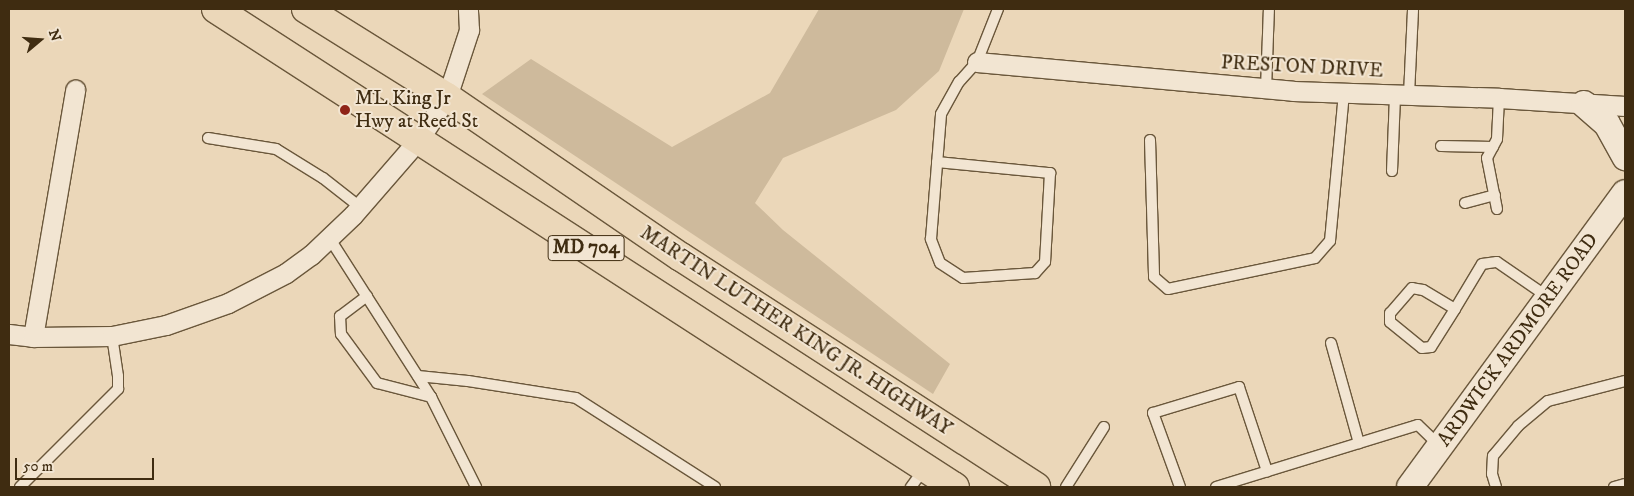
<!DOCTYPE html>
<style>
body{margin:0}
#map{position:relative;width:1634px;height:496px;overflow:hidden;background:#ebd7b9;font-family:"IM FELL DW Pica",serif}
div>[style]{position:absolute}
[style*='--x']{left:calc(var(--x)*1px);top:calc(var(--y)*1px);width:calc(var(--w)*1px);rotate:calc(var(--a)*1deg)}
.green>*{inset:0;background:#ceba9c}
.roads{filter:drop-shadow(1px 0 #6a573b) drop-shadow(-1px 0 #6a573b) drop-shadow(0 1px #6a573b) drop-shadow(0 -1px #6a573b)}
.lane>*{height:10px;margin:-5px;padding:0 5px;transform-origin:5px;border-radius:5px;background:#f2e5d2}
.street>*{height:19px;margin:-9.5px;padding:0 9.5px;transform-origin:9.5px;border-radius:9.5px;background:#f2e5d2}
.secondary>*{height:26px;margin:-13px;padding:0 13px;transform-origin:13px;border-radius:13px;background:#f2e5d2}
.primary>*{height:28px;margin:-14px;padding:0 14px;transform-origin:14px;border-radius:14px;background:#ebd7b9}
.dots>*{width:14px;height:14px;translate:-50% -50%;box-sizing:border-box;border:2px solid #f2e5d2;border-radius:50%}
span{translate:-50% -50%;white-space:nowrap;text-align:center;line-height:1.15;-webkit-text-stroke:4px #f2e5d2;paint-order:stroke}
.shield-label span{padding:1px 4px;background:#f2e5d2;border:1px solid;border-radius:4px;-webkit-text-stroke-width:0}
.shield-label{font-size:19px;color:#3f2c11;font-weight:700}
.street-label{font-size:20px;color:#3f2c11}
.poi-label{font-size:20px;color:#3f2c11}
.left{translate:0 -50%;text-align:left}
.frame{position:absolute;inset:0;border:10px solid #3f2c11;pointer-events:none}
.north{position:absolute;left:15px;top:15px;width:50px;height:50px;-webkit-text-stroke:4px #f2e5d2;paint-order:stroke;rotate:72deg;font-size:14px;font-weight:700;line-height:20px;text-align:center;color:#3f2c11}
.north::after{content:'';display:block;margin:auto;width:18px;height:22px;background:#3f2c11;clip-path:polygon(50% 0,100% 100%,50% 72%,0 100%)}
.scale{position:absolute;left:15px;top:458px;width:139px;height:22px;box-sizing:border-box;border:2px solid #3f2c11;border-top:0;padding-left:6px;font-size:15px;line-height:18px;white-space:nowrap;color:#3f2c11;-webkit-text-stroke:4px #f2e5d2;paint-order:stroke}
</style>
<div id="map">
<div class="green">
<i style="clip-path:polygon(819px 9px,964px 9px,939px 71px,896px 110px,783px 158px,755px 203px,783px 230px,950px 364px,933px 394px,482px 94px,531px 59px,672px 147px,770px 93px)"></i>
</div>
<div class="roads">
<div class="lane">
<i style="--x:1266;--y:89;--w:80;--a:-87.9"></i>
<i style="--x:1409;--y:95;--w:86;--a:-87.3"></i>
<i style="--x:208;--y:138;--w:69;--a:9.2"></i>
<i style="--x:276;--y:149;--w:55;--a:31.7"></i>
<i style="--x:323;--y:178;--w:47;--a:38.1"></i>
<i style="--x:1150;--y:140;--w:137;--a:88.3"></i>
<i style="--x:1154;--y:277;--w:18;--a:41"></i>
<i style="--x:1168;--y:289;--w:150;--a:-11.9"></i>
<i style="--x:1315;--y:258;--w:23;--a:-49"></i>
<i style="--x:1330;--y:241;--w:149;--a:-84.6"></i>
<i style="--x:1441;--y:146;--w:52;--a:1.1"></i>
<i style="--x:937;--y:162;--w:114;--a:5.6"></i>
<i style="--x:1050;--y:173;--w:89;--a:93.2"></i>
<i style="--x:1045;--y:262;--w:15;--a:132"></i>
<i style="--x:1035;--y:273;--w:72;--a:176"></i>
<i style="--x:963;--y:278;--w:27;--a:-147"></i>
<i style="--x:940;--y:263;--w:26;--a:-111"></i>
<i style="--x:931;--y:239;--w:125;--a:-85.4"></i>
<i style="--x:941;--y:114;--w:37;--a:-61"></i>
<i style="--x:959;--y:82;--w:27;--a:-48"></i>
<i style="--x:977;--y:62;--w:57;--a:-68.4"></i>
<i style="--x:1392;--y:171;--w:76;--a:-87.7"></i>
<i style="--x:1465;--y:203;--w:31;--a:-15"></i>
<i style="--x:1497;--y:209;--w:52;--a:-101.1"></i>
<i style="--x:1487;--y:158;--w:21;--a:-62"></i>
<i style="--x:1497;--y:139;--w:41;--a:-87.2"></i>
<i style="--x:330;--y:239;--w:188;--a:57.4"></i>
<i style="--x:431;--y:397;--w:101;--a:63.4"></i>
<i style="--x:367;--y:296;--w:34;--a:143"></i>
<i style="--x:340;--y:316;--w:18;--a:87"></i>
<i style="--x:341;--y:334;--w:61;--a:53.7"></i>
<i style="--x:377;--y:383;--w:56;--a:14.5"></i>
<i style="--x:1455;--y:309;--w:37;--a:-149"></i>
<i style="--x:1423;--y:290;--w:11;--a:-170"></i>
<i style="--x:1412;--y:288;--w:33;--a:131"></i>
<i style="--x:1390;--y:313;--w:9;--a:90"></i>
<i style="--x:1390;--y:322;--w:41;--a:39.1"></i>
<i style="--x:1422;--y:348;--w:9;--a:-6"></i>
<i style="--x:1431;--y:347;--w:45;--a:-57.7"></i>
<i style="--x:1455;--y:309;--w:52;--a:-59"></i>
<i style="--x:1482;--y:264;--w:15;--a:-8"></i>
<i style="--x:1497;--y:262;--w:62;--a:34.5"></i>
<i style="--x:1331;--y:343;--w:104;--a:74.4"></i>
<i style="--x:418;--y:376;--w:50;--a:5.7"></i>
<i style="--x:468;--y:381;--w:109;--a:8.9"></i>
<i style="--x:576;--y:398;--w:165;--a:32.6"></i>
<i style="--x:20;--y:487;--w:139;--a:-45"></i>
<i style="--x:118;--y:389;--w:13;--a:-90"></i>
<i style="--x:118;--y:376;--w:40;--a:-98.5"></i>
<i style="--x:911;--y:487;--w:22;--a:-54"></i>
<i style="--x:1066;--y:487;--w:71;--a:-57.7"></i>
<i style="--x:1180;--y:487;--w:79;--a:-110"></i>
<i style="--x:1153;--y:413;--w:90;--a:-16.8"></i>
<i style="--x:1239;--y:387;--w:89;--a:71.6"></i>
<i style="--x:1216;--y:487;--w:211;--a:-17.1"></i>
<i style="--x:1418;--y:425;--w:30;--a:44"></i>
<i style="--x:1496;--y:487;--w:14;--a:-107"></i>
<i style="--x:1492;--y:474;--w:18;--a:-87"></i>
<i style="--x:1493;--y:456;--w:39;--a:-50"></i>
<i style="--x:1518;--y:426;--w:39;--a:-40"></i>
<i style="--x:1548;--y:401;--w:80;--a:-14.6"></i>
<i style="--x:1614;--y:487;--w:11;--a:-15"></i>
</div>
<div class="street">
<i style="--x:977;--y:62;--w:317;--a:5.2"></i>
<i style="--x:1293;--y:91;--w:206;--a:1.9"></i>
<i style="--x:1499;--y:98;--w:126;--a:3.6"></i>
<i style="--x:9;--y:334;--w:24;--a:7"></i>
<i style="--x:33;--y:337;--w:79;--a:-0.7"></i>
<i style="--x:112;--y:336;--w:55;--a:-11.5"></i>
<i style="--x:166;--y:325;--w:66;--a:-19.5"></i>
<i style="--x:228;--y:303;--w:65;--a:-27.3"></i>
<i style="--x:286;--y:273;--w:31;--a:-36"></i>
<i style="--x:311;--y:255;--w:58;--a:-43.6"></i>
<i style="--x:353;--y:215;--w:101;--a:-49"></i>
<i style="--x:419;--y:139;--w:50;--a:-56.3"></i>
<i style="--x:447;--y:97;--w:71;--a:-71.8"></i>
<i style="--x:469;--y:30;--w:21;--a:-93"></i>
<i style="--x:33;--y:337;--w:251;--a:-80.3"></i>
</div>
<div class="secondary">
<i style="--x:1584;--y:104;--w:30;--a:41"></i>
<i style="--x:1607;--y:124;--w:38;--a:61"></i>
<i style="--x:1410;--y:487;--w:364;--a:-53.8"></i>
</div>
<div class="primary">
<i style="--x:216;--y:9;--w:880;--a:32.9"></i>
<i style="--x:306;--y:9;--w:166;--a:32"></i>
<i style="--x:447;--y:97;--w:283;--a:34.4"></i>
<i style="--x:681;--y:257;--w:423;--a:32.9"></i>
</div>
</div>
<div class="dots">
<i style="left:345px;top:110px;background:#8f2418"></i>
</div>
<div class="shield-label">
<span style="left:586px;top:248px">MD 704</span>
</div>
<div class="street-label">
<span style="left:1302px;top:67px;rotate:3deg">PRESTON DRIVE</span>
<span style="left:796px;top:331px;rotate:33deg">MARTIN LUTHER KING JR. HIGHWAY</span>
<span style="left:1518px;top:340px;rotate:-54deg">ARDWICK ARDMORE ROAD</span>
</div>
<div class="poi-label">
<span class="left" style="left:355px;top:110px">ML King Jr<br>Hwy at Reed St</span>
</div>
<div class="frame"></div>
<div class="north">N</div>
<div class="scale">50 m</div>
</div>
